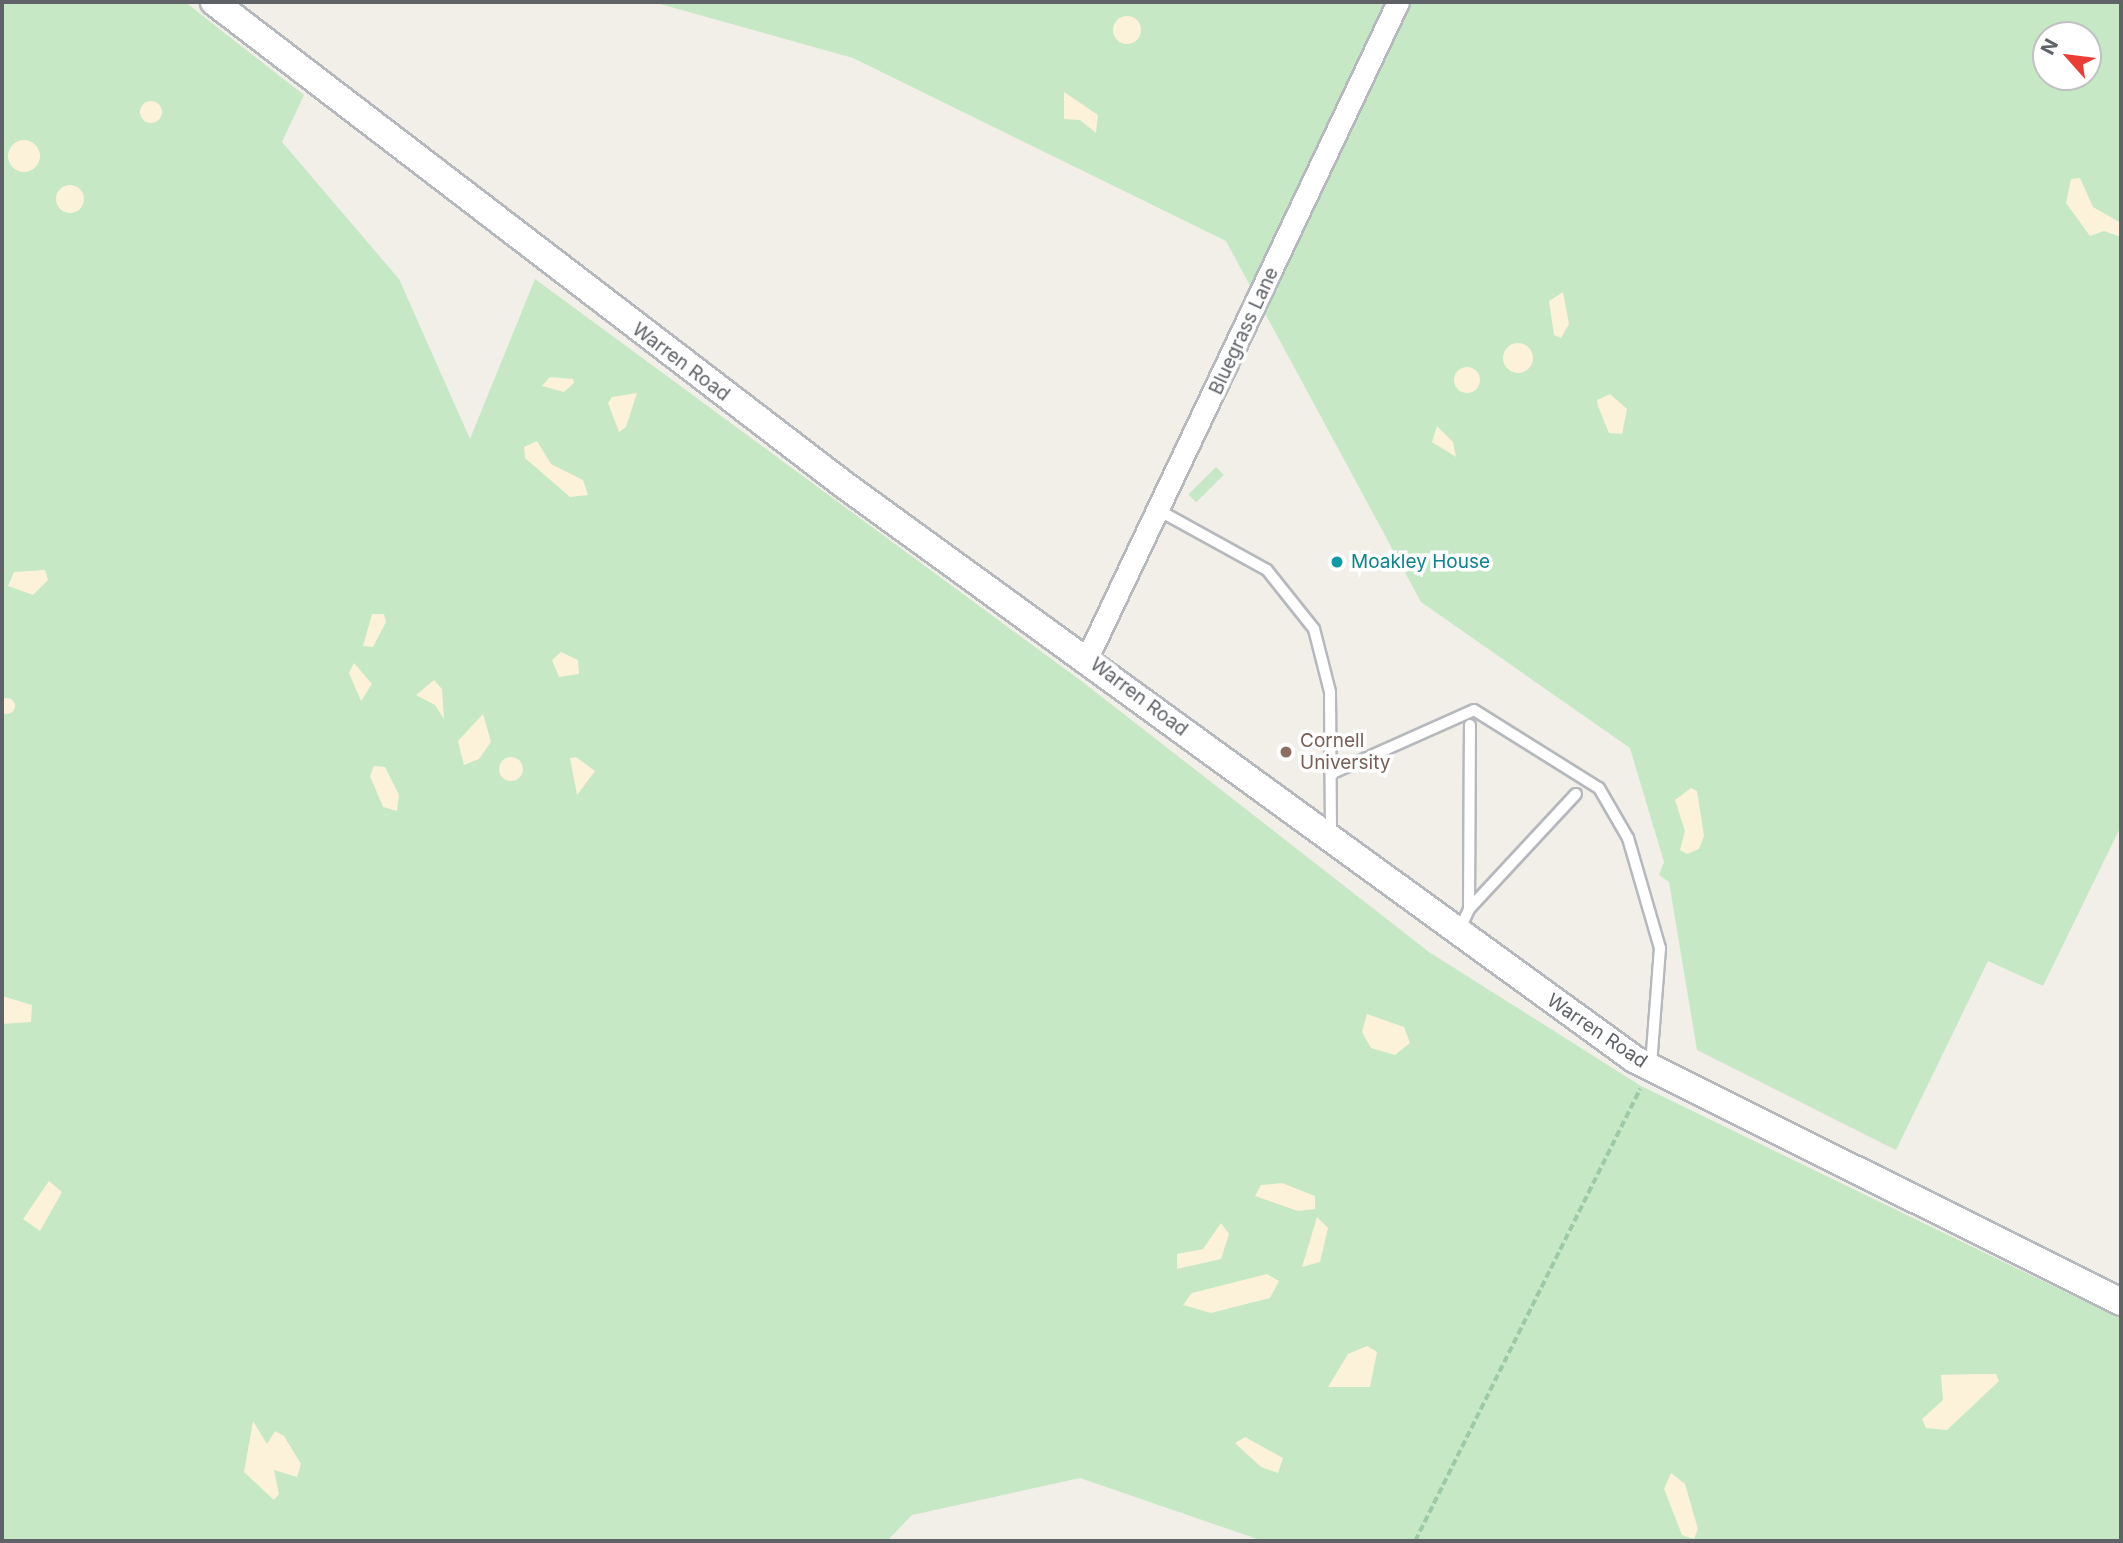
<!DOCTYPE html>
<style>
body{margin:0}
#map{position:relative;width:2123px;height:1543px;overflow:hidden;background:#f1efe8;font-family:Inter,sans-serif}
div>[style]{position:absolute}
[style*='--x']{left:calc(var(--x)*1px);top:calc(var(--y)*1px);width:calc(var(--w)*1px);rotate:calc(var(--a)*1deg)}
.green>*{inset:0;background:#c6e8c5;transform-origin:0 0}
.sand>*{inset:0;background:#fbf2d9}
.round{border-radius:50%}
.path>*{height:3.5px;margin-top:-1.75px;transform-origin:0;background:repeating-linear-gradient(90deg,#9ec9a8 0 7px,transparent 0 10.5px)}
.roads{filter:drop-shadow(2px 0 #b5b8bc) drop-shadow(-2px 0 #b5b8bc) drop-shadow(0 2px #b5b8bc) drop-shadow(0 -2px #b5b8bc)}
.service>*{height:10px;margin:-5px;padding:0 5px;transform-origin:5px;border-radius:5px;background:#fff}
.minor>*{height:21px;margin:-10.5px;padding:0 10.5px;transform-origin:10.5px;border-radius:10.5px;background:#fff}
.tertiary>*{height:26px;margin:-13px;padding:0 13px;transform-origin:13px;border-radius:13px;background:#fff}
.dots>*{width:19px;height:19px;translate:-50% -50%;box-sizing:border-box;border:4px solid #fff;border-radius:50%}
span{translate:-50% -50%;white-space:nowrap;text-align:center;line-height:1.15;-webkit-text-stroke:7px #fff;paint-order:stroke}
.street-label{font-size:19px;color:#5f6368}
.culture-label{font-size:19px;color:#0d838f}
.left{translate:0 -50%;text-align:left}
.education-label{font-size:19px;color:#785e54}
.frame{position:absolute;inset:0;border:4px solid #5f6368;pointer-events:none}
.north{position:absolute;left:2032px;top:21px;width:70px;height:70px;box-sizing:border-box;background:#fff;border:2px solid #bfc1c3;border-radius:50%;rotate:298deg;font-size:19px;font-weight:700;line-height:28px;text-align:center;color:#5f6368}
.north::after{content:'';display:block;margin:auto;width:24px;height:32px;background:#eb3d34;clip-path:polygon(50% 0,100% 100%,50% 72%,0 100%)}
</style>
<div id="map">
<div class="green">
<i style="clip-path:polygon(2px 2px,185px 2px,304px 95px,282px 142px,399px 279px,470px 439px,535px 279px,1084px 683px,1429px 952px,1641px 1086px,2121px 1319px,2121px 1541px,1263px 1541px,1080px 1478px,912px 1515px,887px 1541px,2px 1541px)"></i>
<i style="clip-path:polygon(evenodd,653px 2px,2121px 2px,2121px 826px,2043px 986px,1988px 961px,1896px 1150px,1697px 1050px,1669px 882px,1659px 875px,1664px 862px,1630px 748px,1421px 602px,1226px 241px,853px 58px,653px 2px,2046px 35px,2088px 35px,2088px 77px,2046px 77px,2046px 35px)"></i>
<i style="left:1216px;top:467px;width:11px;height:39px;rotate:45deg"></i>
</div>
<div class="sand">
<i class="round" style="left:1113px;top:16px;width:28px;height:28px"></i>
<i style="clip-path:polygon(1064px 92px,1098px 115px,1096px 133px,1080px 120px,1064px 119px)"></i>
<i class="round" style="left:140px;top:101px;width:22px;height:22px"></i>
<i class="round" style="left:8px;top:140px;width:32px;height:32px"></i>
<i style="clip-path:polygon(2080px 178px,2093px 207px,2121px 223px,2121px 237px,2104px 231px,2090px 236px,2066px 203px,2071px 179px)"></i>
<i class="round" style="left:56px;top:185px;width:28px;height:28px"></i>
<i style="clip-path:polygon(1563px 292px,1569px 324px,1561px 338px,1554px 335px,1549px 301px)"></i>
<i class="round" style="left:1503px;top:343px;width:30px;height:30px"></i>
<i class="round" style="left:1454px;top:367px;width:26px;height:26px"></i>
<i style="clip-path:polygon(550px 377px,573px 379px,574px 383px,564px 392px,542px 386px)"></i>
<i style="clip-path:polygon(637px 393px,626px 427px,619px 432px,608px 403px,612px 397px)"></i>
<i style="clip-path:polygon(1610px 394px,1627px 409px,1622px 434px,1609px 433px,1598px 406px,1597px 400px)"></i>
<i style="clip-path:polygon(1437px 426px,1453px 442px,1456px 457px,1432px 442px)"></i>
<i style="clip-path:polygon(537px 441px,551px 464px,583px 480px,588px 495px,570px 497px,525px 458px,524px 447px)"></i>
<i style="clip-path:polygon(45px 570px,48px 580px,33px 595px,8px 586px,14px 572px)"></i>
<i style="clip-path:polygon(372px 614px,384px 614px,386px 622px,373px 647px,363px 646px)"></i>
<i style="clip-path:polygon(561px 652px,578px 660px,579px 674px,559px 677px,552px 660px)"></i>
<i style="clip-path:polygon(354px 663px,372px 684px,361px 701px,349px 673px)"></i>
<i style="clip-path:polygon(434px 680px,442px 689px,444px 719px,435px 705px,416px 695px)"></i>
<i class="round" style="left:-1px;top:698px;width:16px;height:16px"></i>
<i style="clip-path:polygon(483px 714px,491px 742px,479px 759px,464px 765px,458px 741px)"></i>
<i class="round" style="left:499px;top:757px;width:24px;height:24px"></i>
<i style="clip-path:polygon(576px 757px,595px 771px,577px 795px,570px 758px)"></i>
<i style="clip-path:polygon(374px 766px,385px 767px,399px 795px,397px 811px,383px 807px,370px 776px)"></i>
<i style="clip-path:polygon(1691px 788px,1697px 791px,1704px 836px,1699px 849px,1687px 854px,1680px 850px,1685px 831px,1675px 800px)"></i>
<i style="clip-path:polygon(2px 996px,32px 1005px,31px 1022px,2px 1024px)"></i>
<i style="clip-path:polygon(1367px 1014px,1404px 1027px,1410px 1043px,1395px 1055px,1371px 1048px,1362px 1032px)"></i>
<i style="clip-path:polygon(49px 1181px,62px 1192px,40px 1231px,23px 1219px)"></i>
<i style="clip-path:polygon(1282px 1183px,1315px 1196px,1315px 1209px,1298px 1211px,1255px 1196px,1261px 1185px)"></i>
<i style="clip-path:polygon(1317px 1217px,1328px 1228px,1320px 1262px,1302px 1267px)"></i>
<i style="clip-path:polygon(1221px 1223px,1229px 1234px,1221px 1259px,1177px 1269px,1177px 1254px,1203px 1249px)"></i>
<i style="clip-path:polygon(1267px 1274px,1279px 1281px,1270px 1298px,1211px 1313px,1183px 1305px,1192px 1293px)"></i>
<i style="clip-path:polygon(1367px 1346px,1377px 1352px,1370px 1387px,1328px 1387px,1348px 1354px)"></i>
<i style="clip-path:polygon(1976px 1374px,1996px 1374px,1999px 1381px,1947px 1430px,1926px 1428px,1922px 1419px,1943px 1400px,1941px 1375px)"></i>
<i style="clip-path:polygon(253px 1421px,267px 1444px,275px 1431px,284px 1436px,301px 1464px,297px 1477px,274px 1470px,279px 1494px,274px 1500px,244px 1472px)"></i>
<i style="clip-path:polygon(1245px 1437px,1283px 1458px,1278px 1473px,1261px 1467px,1235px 1443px)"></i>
<i style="clip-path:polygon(1671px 1473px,1685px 1484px,1698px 1529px,1694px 1539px,1682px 1535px,1664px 1489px)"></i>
</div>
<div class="path">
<i style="--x:1415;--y:1541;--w:505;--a:-63.54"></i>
</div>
<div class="roads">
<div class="service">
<i style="--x:1160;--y:511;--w:122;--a:28.9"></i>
<i style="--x:1267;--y:570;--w:75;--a:51.5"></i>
<i style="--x:1314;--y:629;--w:65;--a:75.7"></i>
<i style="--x:1330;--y:692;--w:145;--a:89.6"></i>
<i style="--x:1335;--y:772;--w:152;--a:-24"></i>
<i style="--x:1474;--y:710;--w:147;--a:32"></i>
<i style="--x:1599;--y:788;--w:58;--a:59.9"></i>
<i style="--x:1628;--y:838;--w:115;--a:73.8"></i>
<i style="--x:1660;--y:948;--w:117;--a:94.4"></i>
<i style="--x:1469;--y:909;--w:157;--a:-47.1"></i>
<i style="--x:1458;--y:933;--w:26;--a:-65"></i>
<i style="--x:1469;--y:909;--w:184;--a:-89.7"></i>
</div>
<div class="minor">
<i style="--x:1087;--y:658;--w:726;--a:-64.64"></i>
</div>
<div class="tertiary">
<i style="--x:214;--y:2;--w:792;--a:37.46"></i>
<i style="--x:843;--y:484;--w:978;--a:36.01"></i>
<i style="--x:1634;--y:1059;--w:544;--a:26.52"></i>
</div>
</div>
<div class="dots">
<i style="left:1337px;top:562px;background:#0f9aa8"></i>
<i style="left:1286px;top:752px;background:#8d6e63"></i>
</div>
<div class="street-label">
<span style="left:1244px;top:331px;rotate:-65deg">Bluegrass Lane</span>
<span style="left:681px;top:362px;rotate:37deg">Warren Road</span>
<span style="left:1139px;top:697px;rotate:37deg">Warren Road</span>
<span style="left:1597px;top:1031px;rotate:34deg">Warren Road</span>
</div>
<div class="culture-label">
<span class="left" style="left:1351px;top:562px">Moakley House</span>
</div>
<div class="education-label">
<span class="left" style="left:1300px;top:752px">Cornell<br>University</span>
</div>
<div class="frame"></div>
<div class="north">N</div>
</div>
